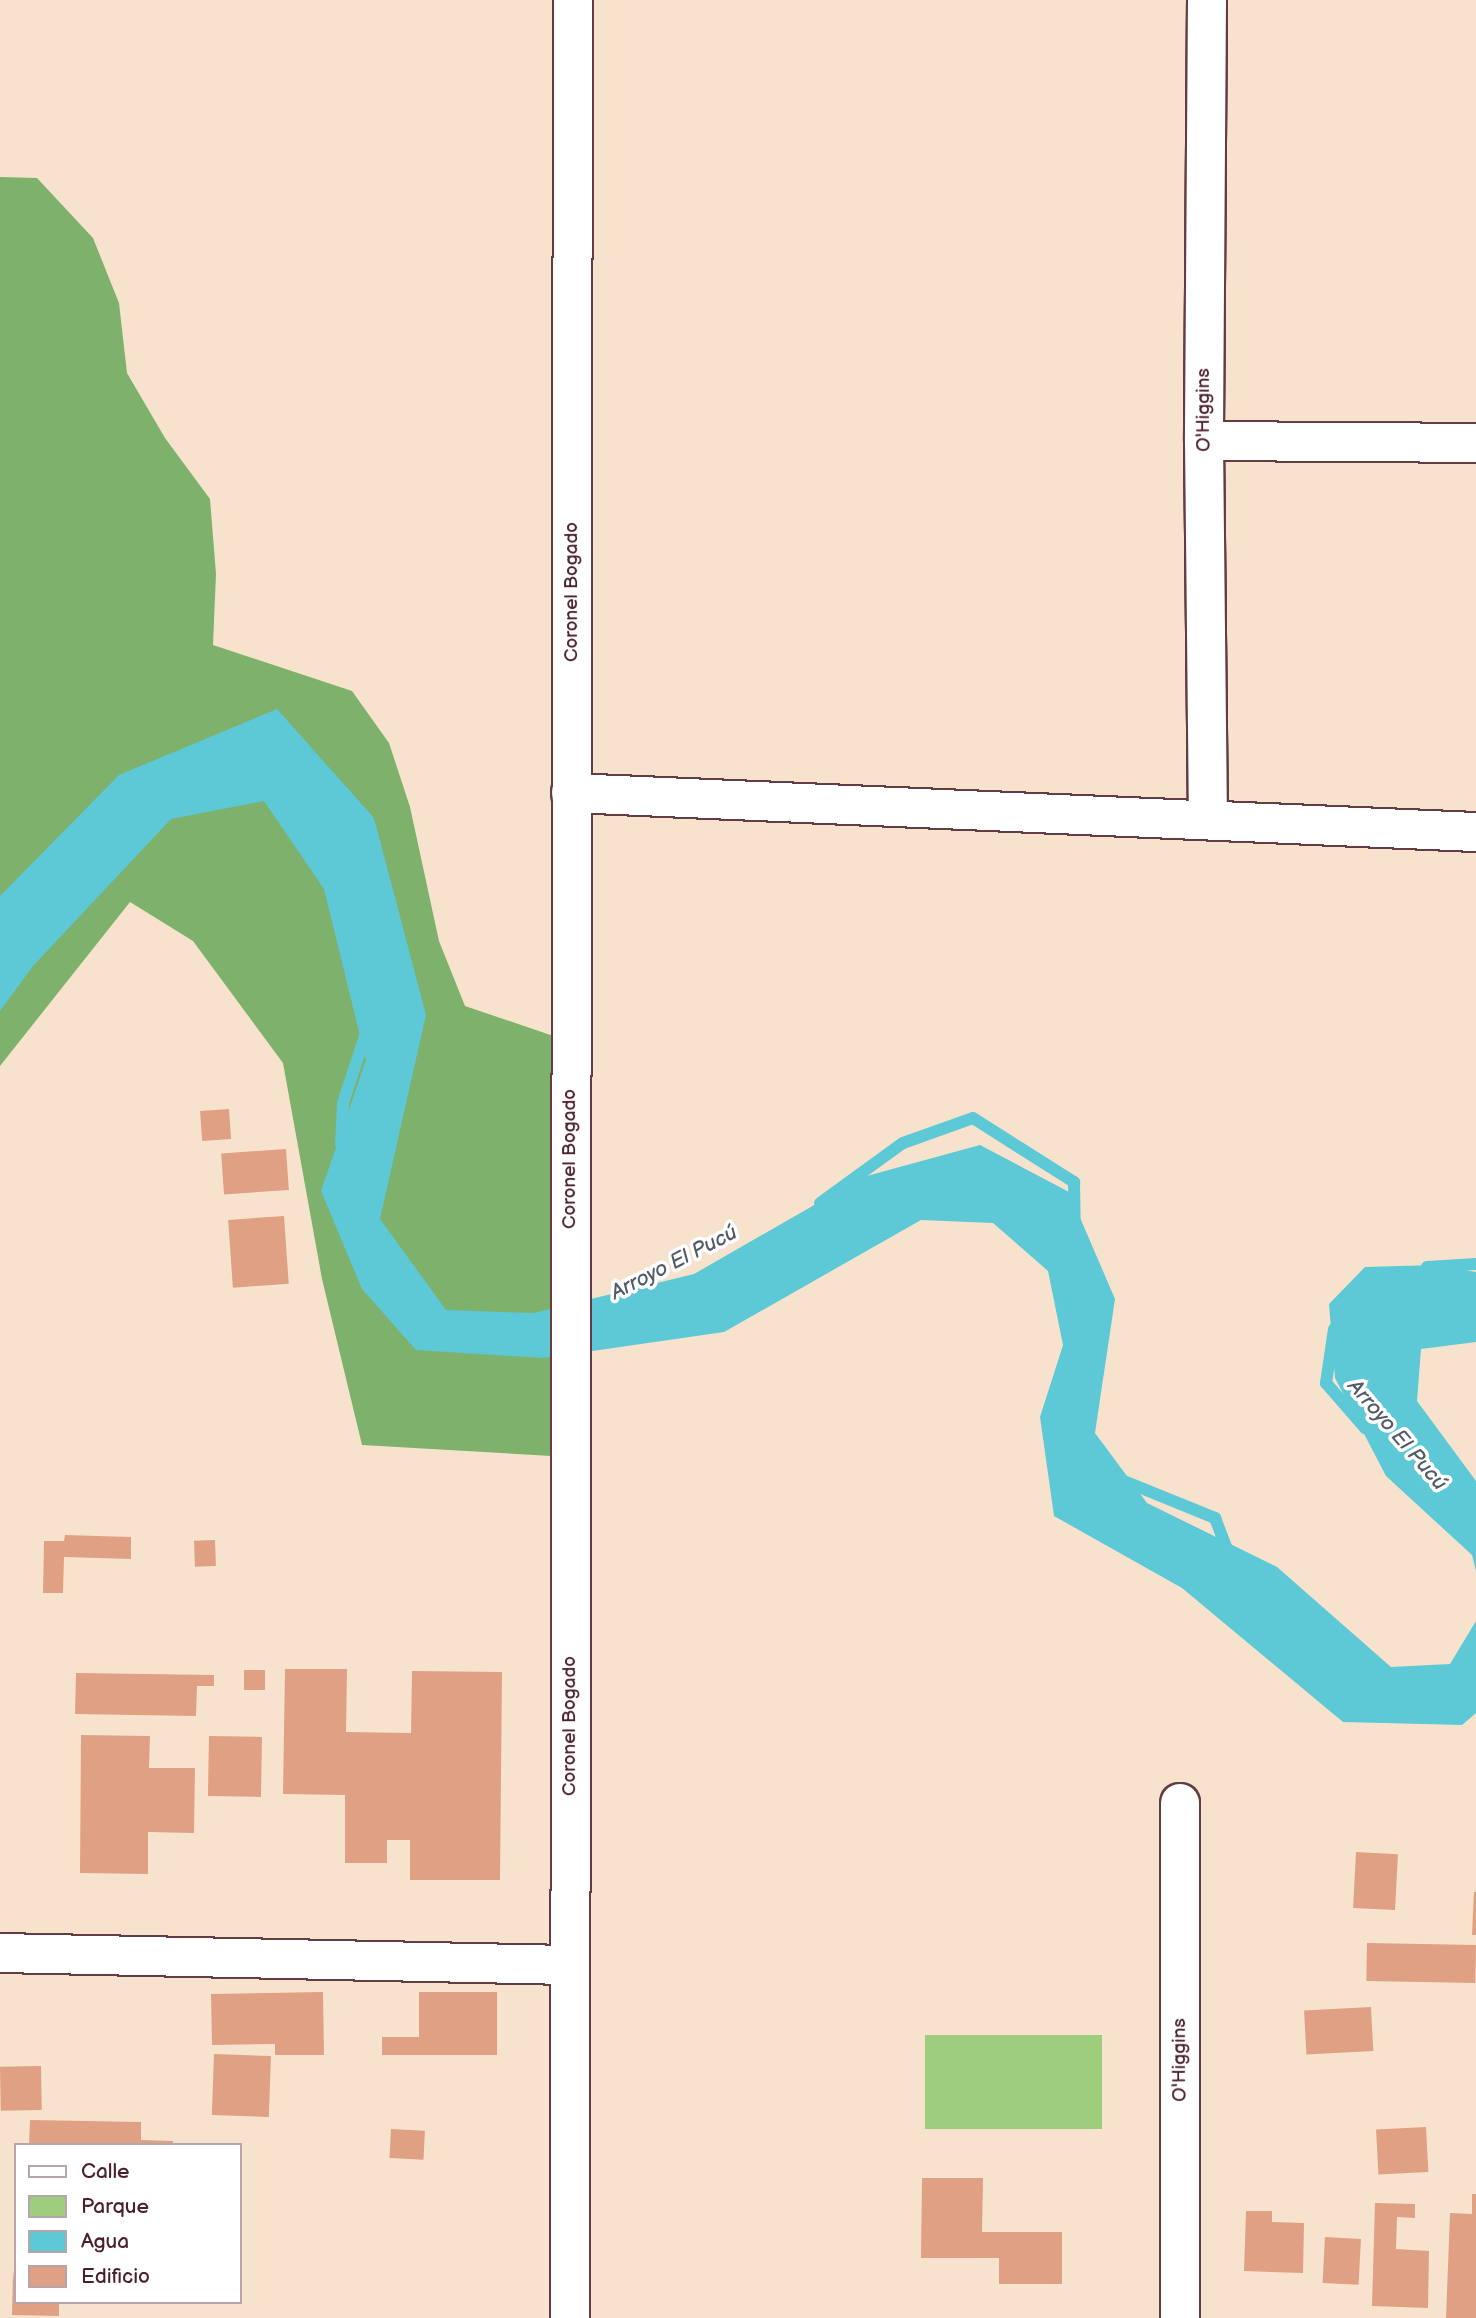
<!DOCTYPE html>
<meta charset="utf-8">
<style>
body{margin:0}
#map{position:relative;width:1476px;height:2318px;overflow:hidden;background:#f7e3cd;font-family:"Balsamiq Sans",sans-serif}
div>[style]{position:absolute}
[style*='--x']{left:calc(var(--x)*1px);top:calc(var(--y)*1px);width:calc(var(--w)*1px);rotate:calc(var(--a)*1deg)}
.green>*{inset:0;background:#9dce7d;transform-origin:0 0}
.forest>*{inset:0;background:#7eb16c}
.water>*{inset:0;background:#5dc8d6}
.stream>*{height:12px;margin:-6px;padding:0 6px;transform-origin:6px;border-radius:6px;background:#5dc8d6}
.building>*{inset:0;background:#e0a083;transform-origin:0 0}
.roads{filter:drop-shadow(2px 0 #643c43) drop-shadow(-2px 0 #643c43) drop-shadow(0 2px #643c43) drop-shadow(0 -2px #643c43)}
.minor>*{height:38px;margin:-19px;padding:0 19px;transform-origin:19px;border-radius:19px;background:#fff}
span{translate:-50% -50%;white-space:nowrap;text-align:center;line-height:1.15;-webkit-text-stroke:7px #fff;paint-order:stroke}
.street-label{font-size:19px;color:#4a1f2b}
.water-label{font-size:21px;color:#515a67;font-style:italic}
.legend{position:absolute;left:14px;top:2143px;width:228px;height:161px;box-sizing:border-box;background:#fff;border:2px solid #b7a5aa;margin:0;padding:9px 12px;list-style:none;font-size:21px;color:#4a1f2b}
.legend li{display:flex;align-items:center;gap:14px;height:35px}
.legend b{width:35px;border:2px solid #b7a5aa}
</style>
<div id="map">
<div class="green">
<i style="left:925px;top:2035px;width:177px;height:94px"></i>
</div>
<div class="forest">
<i style="clip-path:polygon(0 177px,37px 178px,93px 238px,119px 303px,127px 373px,165px 438px,210px 499px,216px 574px,213px 645px,352px 691px,389px 743px,410px 807px,439px 941px,465px 1006px,571px 1042px,569px 1457px,362px 1445px,322px 1279px,283px 1063px,193px 941px,130px 902px,0 1066px)"></i>
</div>
<div class="water">
<i style="clip-path:polygon(277px 709px,374px 818px,426px 1015px,380px 1219px,446px 1310px,533px 1313px,694px 1274px,863px 1177px,980px 1145px,1069px 1192px,1115px 1299px,1095px 1433px,1147px 1503px,1277px 1567px,1391px 1667px,1450px 1664px,1476px 1621px,1476px 1713px,1462px 1725px,1343px 1722px,1182px 1588px,1054px 1516px,1040px 1417px,1063px 1345px,1048px 1271px,993px 1223px,921px 1220px,724px 1332px,544px 1358px,416px 1350px,362px 1289px,321px 1191px,366px 1060px,324px 889px,264px 801px,171px 819px,33px 966px,0 1011px,0 896px,119px 775px)"></i>
<i style="clip-path:polygon(1436px 1265px,1476px 1272px,1476px 1342px,1421px 1349px,1417px 1401px,1476px 1481px,1476px 1571px,1472px 1555px,1386px 1476px,1335px 1378px,1329px 1304px,1365px 1267px)"></i>
</div>
<div class="stream">
<i style="--x:341;--y:1144;--w:41;--a:-87.2"></i>
<i style="--x:343;--y:1103;--w:77;--a:-71.8"></i>
<i style="--x:820;--y:1203;--w:102;--a:-35.9"></i>
<i style="--x:903;--y:1143;--w:74;--a:-19.7"></i>
<i style="--x:973;--y:1118;--w:120;--a:32.4"></i>
<i style="--x:1074;--y:1182;--w:39;--a:89"></i>
<i style="--x:1427;--y:1267;--w:49;--a:-3.5"></i>
<i style="--x:1334;--y:1329;--w:55;--a:98.4"></i>
<i style="--x:1326;--y:1383;--w:60;--a:49.1"></i>
<i style="--x:1119;--y:1479;--w:104;--a:22.1"></i>
<i style="--x:1215;--y:1518;--w:39;--a:69"></i>
</div>
<div class="building">
<i style="left:229px;top:1109px;width:30px;height:29px;rotate:86deg"></i>
<i style="left:286px;top:1149px;width:41px;height:65px;rotate:86deg"></i>
<i style="left:284px;top:1216px;width:68px;height:56px;rotate:86deg"></i>
<i style="clip-path:polygon(65px 1535px,131px 1537px,131px 1559px,64px 1557px,63px 1593px,43px 1593px,44px 1541px,64px 1541px)"></i>
<i style="left:215px;top:1540px;width:26px;height:21px;rotate:88deg"></i>
<i style="clip-path:polygon(285px 1669px,347px 1669px,346px 1732px,411px 1733px,412px 1671px,502px 1672px,500px 1880px,410px 1880px,410px 1840px,387px 1840px,387px 1863px,345px 1863px,345px 1795px,283px 1794px)"></i>
<i style="left:244px;top:1670px;width:21px;height:20px"></i>
<i style="clip-path:polygon(76px 1673px,214px 1675px,214px 1686px,197px 1686px,196px 1716px,75px 1714px)"></i>
<i style="clip-path:polygon(81px 1735px,150px 1736px,149px 1768px,195px 1768px,194px 1833px,148px 1832px,148px 1874px,80px 1873px)"></i>
<i style="left:209px;top:1736px;width:53px;height:60px;rotate:1deg"></i>
<i style="left:1356px;top:1852px;width:42px;height:56px;rotate:3deg"></i>
<i style="clip-path:polygon(1474px 1892px,1476px 1892px,1476px 1935px,1472px 1935px)"></i>
<i style="left:1367px;top:1943px;width:109px;height:38px;rotate:1deg"></i>
<i style="clip-path:polygon(323px 1992px,324px 2055px,275px 2055px,275px 2044px,212px 2045px,211px 1994px)"></i>
<i style="clip-path:polygon(419px 1992px,497px 1992px,497px 2055px,382px 2055px,382px 2037px,419px 2037px)"></i>
<i style="left:1371px;top:2007px;width:44px;height:67px;rotate:87deg"></i>
<i style="left:214px;top:2054px;width:57px;height:61px;rotate:2deg"></i>
<i style="left:41px;top:2066px;width:44px;height:41px;rotate:89deg"></i>
<i style="clip-path:polygon(30px 2120px,141px 2122px,141px 2140px,173px 2141px,173px 2145px,29px 2145px)"></i>
<i style="left:1426px;top:2127px;width:45px;height:50px;rotate:87deg"></i>
<i style="left:391px;top:2129px;width:34px;height:29px;rotate:3deg"></i>
<i style="clip-path:polygon(922px 2178px,983px 2178px,982px 2232px,1062px 2232px,1062px 2284px,999px 2284px,999px 2258px,921px 2258px)"></i>
<i style="clip-path:polygon(1472px 2194px,1476px 2194px,1476px 2318px,1446px 2318px,1450px 2213px,1472px 2214px)"></i>
<i style="clip-path:polygon(1375px 2203px,1415px 2204px,1415px 2218px,1397px 2217px,1396px 2249px,1429px 2251px,1428px 2308px,1372px 2306px)"></i>
<i style="clip-path:polygon(1246px 2211px,1272px 2211px,1272px 2222px,1304px 2223px,1303px 2273px,1244px 2271px)"></i>
<i style="left:1325px;top:2237px;width:36px;height:46px;rotate:3deg"></i>
<i style="clip-path:polygon(13px 2270px,16px 2302px,59px 2302px,59px 2316px,12px 2315px)"></i>
</div>
<div class="roads">
<div class="minor">
<i style="--x:1207;--y:0;--w:441;--a:90.4"></i>
<i style="--x:1204;--y:441;--w:379;--a:89.4"></i>
<i style="--x:1204;--y:441;--w:272;--a:0.4"></i>
<i style="--x:571;--y:793;--w:906;--a:2.47"></i>
<i style="--x:1180;--y:1803;--w:515;--a:90"></i>
<i style="--x:0;--y:1953;--w:570;--a:1.21"></i>
<i style="--x:570;--y:2318;--w:2318;--a:-89.93"></i>
</div>
</div>
<div class="street-label">
<span style="left:1204px;top:410px;rotate:-90deg">O'Higgins</span>
<span style="left:572px;top:592px;rotate:-90deg">Coronel Bogado</span>
<span style="left:570px;top:1159px;rotate:-90deg">Coronel Bogado</span>
<span style="left:570px;top:1726px;rotate:-90deg">Coronel Bogado</span>
<span style="left:1180px;top:2060px;rotate:-90deg">O'Higgins</span>
</div>
<div class="water-label">
<span style="left:674px;top:1263px;rotate:-27deg">Arroyo El Pucú</span>
<span style="left:1397px;top:1435px;rotate:49deg">Arroyo El Pucú</span>
</div>
<ul class="legend">
<li><b style="height:9px;background:#fff"></b>Calle</li>
<li><b style="height:19px;background:#9dce7d"></b>Parque</li>
<li><b style="height:19px;background:#5dc8d6"></b>Agua</li>
<li><b style="height:19px;background:#e0a083"></b>Edificio</li>
</ul>
</div>
